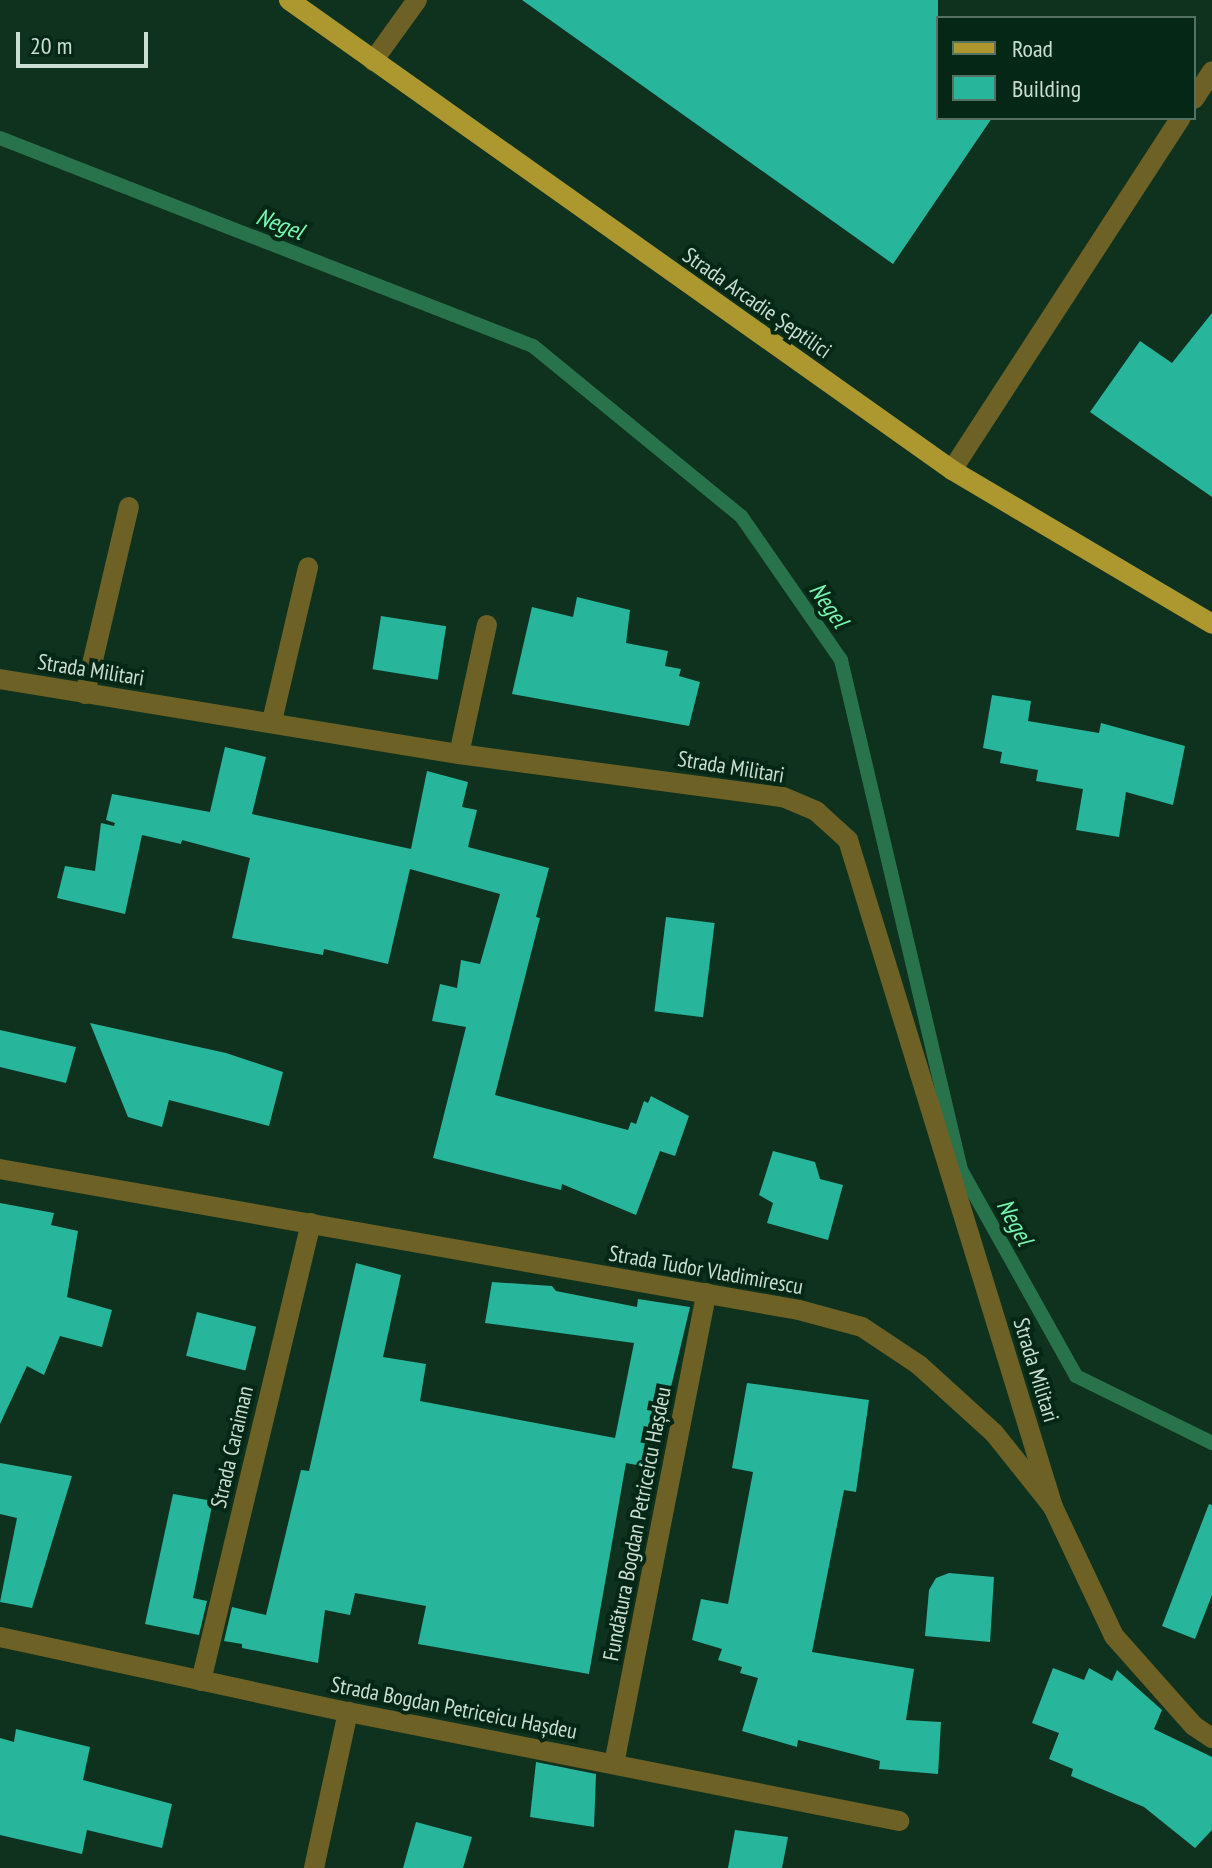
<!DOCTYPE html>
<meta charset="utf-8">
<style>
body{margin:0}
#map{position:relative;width:1212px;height:1868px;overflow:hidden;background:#0f321f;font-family:"PT Sans Narrow",sans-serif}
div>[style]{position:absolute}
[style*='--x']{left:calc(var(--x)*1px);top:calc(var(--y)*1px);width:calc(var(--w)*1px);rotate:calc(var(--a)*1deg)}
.stream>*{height:14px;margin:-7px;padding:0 7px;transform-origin:7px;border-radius:7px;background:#29734c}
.building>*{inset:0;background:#27b59b;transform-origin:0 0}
.service>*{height:20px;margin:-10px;padding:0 10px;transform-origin:10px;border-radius:10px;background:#6e6125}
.minor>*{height:20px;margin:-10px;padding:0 10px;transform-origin:10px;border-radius:10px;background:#6e6125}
.primary>*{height:20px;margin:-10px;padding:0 10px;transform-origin:10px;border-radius:10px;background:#ad972f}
span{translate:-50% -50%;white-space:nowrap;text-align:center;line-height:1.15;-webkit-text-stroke:8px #052816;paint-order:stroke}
.street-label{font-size:22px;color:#cbded2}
.water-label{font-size:24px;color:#79f7b2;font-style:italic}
.legend{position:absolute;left:936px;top:16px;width:260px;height:104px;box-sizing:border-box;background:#052816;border:2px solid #547161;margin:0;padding:10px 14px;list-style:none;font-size:24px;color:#cbded2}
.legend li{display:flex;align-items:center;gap:16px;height:40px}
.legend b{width:40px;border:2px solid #547161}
.scale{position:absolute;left:16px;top:32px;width:132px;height:36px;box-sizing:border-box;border:4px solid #cbded2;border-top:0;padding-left:10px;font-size:24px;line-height:28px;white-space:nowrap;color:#cbded2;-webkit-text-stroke:6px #052816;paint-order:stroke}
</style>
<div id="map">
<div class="stream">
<i style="--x:0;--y:138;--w:572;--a:21.32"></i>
<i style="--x:533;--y:346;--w:269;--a:39.3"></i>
<i style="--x:741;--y:516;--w:175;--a:55.2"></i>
<i style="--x:841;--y:660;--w:524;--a:76.76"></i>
<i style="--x:961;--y:1170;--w:236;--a:60.8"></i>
<i style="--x:1076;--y:1376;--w:152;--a:26.2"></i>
</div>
<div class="building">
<i style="clip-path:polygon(522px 0,938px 0,938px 118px,992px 118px,893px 264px)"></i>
<i style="clip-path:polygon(1212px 313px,1212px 497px,1090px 412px,1140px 341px,1172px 363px)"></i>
<i style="clip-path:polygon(577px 597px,630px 610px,626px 643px,668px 651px,665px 666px,681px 669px,679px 676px,700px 682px,689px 726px,512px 694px,532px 607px,573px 617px)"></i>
<i style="left:381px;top:616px;width:66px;height:54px;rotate:9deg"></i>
<i style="clip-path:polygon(992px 695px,1031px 701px,1028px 721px,1099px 733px,1101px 723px,1185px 746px,1173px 805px,1126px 792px,1119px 837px,1076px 830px,1083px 789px,1036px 781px,1038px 770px,1000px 763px,1002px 752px,983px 748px)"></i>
<i style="clip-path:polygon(225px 747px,266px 757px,252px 814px,411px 849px,427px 771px,468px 782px,462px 807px,477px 810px,468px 847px,549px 868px,536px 917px,540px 918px,495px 1095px,628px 1130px,631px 1122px,636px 1124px,644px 1101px,648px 1103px,651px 1096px,689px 1116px,675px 1156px,660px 1151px,636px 1215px,562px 1184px,561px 1190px,433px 1158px,466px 1027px,432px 1021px,440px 984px,457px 988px,461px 960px,480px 964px,500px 894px,410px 869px,388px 964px,324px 949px,323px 955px,232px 938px,250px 858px,182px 840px,181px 844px,142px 835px,125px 914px,57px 898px,65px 866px,95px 871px,101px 823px,114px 826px,115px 823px,106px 820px,112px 794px,210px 812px)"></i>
<i style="left:666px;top:917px;width:49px;height:95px;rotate:7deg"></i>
<i style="clip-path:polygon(90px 1023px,226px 1053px,283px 1072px,269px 1126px,169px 1100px,162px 1127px,128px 1117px)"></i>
<i style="clip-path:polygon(0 1030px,76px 1047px,66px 1083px,0 1067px)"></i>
<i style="clip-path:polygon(773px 1151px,815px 1162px,820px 1179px,843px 1185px,828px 1240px,767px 1223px,773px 1203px,759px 1195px)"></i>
<i style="clip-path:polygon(0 1203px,54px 1213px,51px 1225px,78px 1231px,67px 1297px,112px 1310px,102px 1347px,60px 1336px,44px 1375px,27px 1366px,0 1424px)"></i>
<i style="clip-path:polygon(356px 1263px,401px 1275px,383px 1357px,426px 1364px,420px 1401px,615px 1438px,634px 1343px,485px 1323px,492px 1282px,552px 1286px,556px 1291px,637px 1307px,638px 1299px,690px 1307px,661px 1429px,666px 1430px,658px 1469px,626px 1463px,589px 1674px,418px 1644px,426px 1606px,355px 1593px,350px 1615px,325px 1610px,318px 1663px,242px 1648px,242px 1644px,224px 1641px,232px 1607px,266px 1615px,301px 1470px,309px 1471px)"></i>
<i style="left:197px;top:1312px;width:61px;height:45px;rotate:14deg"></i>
<i style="clip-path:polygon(747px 1383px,869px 1400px,856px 1492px,844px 1490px,812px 1652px,914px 1669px,906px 1720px,941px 1722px,938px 1774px,879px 1769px,880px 1761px,798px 1740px,797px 1747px,742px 1731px,758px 1678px,740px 1673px,742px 1667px,718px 1660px,722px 1649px,692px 1640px,701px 1599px,728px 1604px,753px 1472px,732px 1468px)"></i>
<i style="clip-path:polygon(0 1463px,72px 1476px,32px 1608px,0 1602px,17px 1518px,0 1514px)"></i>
<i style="clip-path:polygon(173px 1494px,213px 1501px,193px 1598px,207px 1601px,199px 1635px,145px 1624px)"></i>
<i style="clip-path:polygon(1209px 1504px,1212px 1505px,1212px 1595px,1195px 1639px,1162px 1626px)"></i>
<i style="clip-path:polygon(949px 1573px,994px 1577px,990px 1642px,925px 1636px,929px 1590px,936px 1578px)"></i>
<i style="clip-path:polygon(1053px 1668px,1084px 1680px,1089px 1668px,1112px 1681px,1117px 1670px,1162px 1710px,1154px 1729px,1212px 1757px,1212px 1830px,1195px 1848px,1144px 1807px,1071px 1776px,1073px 1769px,1049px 1759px,1059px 1733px,1032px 1723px)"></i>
<i style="clip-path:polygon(16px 1729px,90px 1747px,83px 1780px,172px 1804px,162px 1848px,87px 1830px,82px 1854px,0 1835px,0 1738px,14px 1742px)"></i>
<i style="clip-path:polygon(536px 1762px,596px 1774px,594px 1827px,530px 1817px)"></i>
<i style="clip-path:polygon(416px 1822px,472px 1837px,463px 1868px,403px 1868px)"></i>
<i style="clip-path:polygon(735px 1830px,788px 1837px,782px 1868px,728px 1868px)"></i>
</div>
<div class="service">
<i style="--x:373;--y:61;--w:75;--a:-54.2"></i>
<i style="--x:1194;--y:99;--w:33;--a:-57"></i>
<i style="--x:952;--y:470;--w:420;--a:-57"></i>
<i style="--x:85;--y:694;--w:192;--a:-76.8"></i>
<i style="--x:272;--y:721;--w:158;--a:-76.8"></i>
<i style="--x:459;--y:754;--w:132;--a:-77.8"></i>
</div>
<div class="minor">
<i style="--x:0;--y:679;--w:465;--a:9.3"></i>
<i style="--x:459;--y:754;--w:327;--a:7.6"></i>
<i style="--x:783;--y:797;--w:36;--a:23"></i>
<i style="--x:816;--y:811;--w:43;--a:42.2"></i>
<i style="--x:848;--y:840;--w:698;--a:72.92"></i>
<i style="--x:0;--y:1169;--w:811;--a:10.01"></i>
<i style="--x:799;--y:1310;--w:65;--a:15.1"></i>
<i style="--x:862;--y:1327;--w:69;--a:33.7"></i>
<i style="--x:919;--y:1365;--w:101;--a:42.2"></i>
<i style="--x:994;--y:1433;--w:95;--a:51.4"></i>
<i style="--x:1053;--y:1507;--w:143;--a:64.7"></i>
<i style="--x:1114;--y:1636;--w:120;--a:48.4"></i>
<i style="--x:1194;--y:1726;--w:22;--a:34"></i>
<i style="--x:0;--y:1637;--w:356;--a:12.2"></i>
<i style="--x:348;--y:1712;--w:562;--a:11.19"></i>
<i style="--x:201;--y:1681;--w:471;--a:-76.5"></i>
<i style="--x:614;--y:1764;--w:480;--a:-78.9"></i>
<i style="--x:314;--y:1868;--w:160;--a:-77.7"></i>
</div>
<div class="primary">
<i style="--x:289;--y:0;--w:813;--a:35.33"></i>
<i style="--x:952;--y:470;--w:302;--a:30.6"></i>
</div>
<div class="street-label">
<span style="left:757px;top:303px;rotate:35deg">Strada Arcadie Șeptilici</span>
<span style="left:91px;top:670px;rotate:9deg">Strada Militari</span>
<span style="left:731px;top:767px;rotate:9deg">Strada Militari</span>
<span style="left:706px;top:1270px;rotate:10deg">Strada Tudor Vladimirescu</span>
<span style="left:1036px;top:1370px;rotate:73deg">Strada Militari</span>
<span style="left:232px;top:1447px;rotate:-77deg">Strada Caraiman</span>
<span style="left:637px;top:1524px;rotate:-79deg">Fundătura Bogdan Petriceicu Hașdeu</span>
<span style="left:454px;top:1708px;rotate:11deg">Strada Bogdan Petriceicu Hașdeu</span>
</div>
<div class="water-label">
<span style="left:280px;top:224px;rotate:21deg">Negel</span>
<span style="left:829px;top:605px;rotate:55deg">Negel</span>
<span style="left:1015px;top:1222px;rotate:61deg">Negel</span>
</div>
<ul class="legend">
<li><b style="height:10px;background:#ad972f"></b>Road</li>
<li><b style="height:22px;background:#27b59b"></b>Building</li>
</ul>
<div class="scale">20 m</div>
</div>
